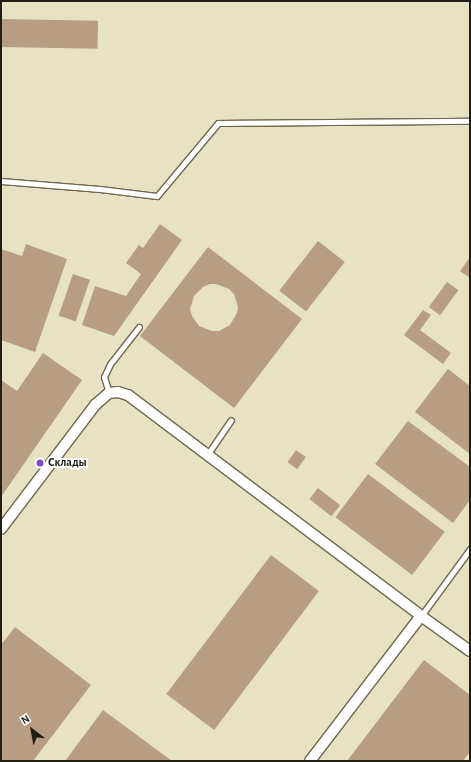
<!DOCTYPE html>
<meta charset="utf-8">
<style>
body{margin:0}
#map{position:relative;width:471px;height:762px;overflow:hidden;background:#e8e2c4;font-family:"Alegreya Sans",sans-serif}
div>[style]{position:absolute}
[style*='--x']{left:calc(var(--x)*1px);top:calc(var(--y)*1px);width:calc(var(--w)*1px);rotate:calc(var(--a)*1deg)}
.building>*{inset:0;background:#b79d83;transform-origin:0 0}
.roads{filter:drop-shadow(1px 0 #6e694e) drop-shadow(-1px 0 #6e694e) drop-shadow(0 1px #6e694e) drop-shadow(0 -1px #6e694e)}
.service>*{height:5px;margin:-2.5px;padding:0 2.5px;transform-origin:2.5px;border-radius:2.5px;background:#fff}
.minor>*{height:10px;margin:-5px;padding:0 5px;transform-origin:5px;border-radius:5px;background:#fff}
.dots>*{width:11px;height:11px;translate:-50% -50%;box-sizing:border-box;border:2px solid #fff;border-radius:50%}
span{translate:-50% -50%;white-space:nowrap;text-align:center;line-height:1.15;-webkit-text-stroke:4px #fff;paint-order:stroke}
.poi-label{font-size:12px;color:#211f14;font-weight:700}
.left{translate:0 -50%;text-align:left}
.frame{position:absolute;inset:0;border:2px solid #211f14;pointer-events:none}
.north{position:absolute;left:12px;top:710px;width:40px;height:40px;-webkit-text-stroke:3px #fff;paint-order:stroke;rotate:328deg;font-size:11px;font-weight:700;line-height:16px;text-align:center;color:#211f14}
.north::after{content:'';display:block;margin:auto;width:14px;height:18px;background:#211f14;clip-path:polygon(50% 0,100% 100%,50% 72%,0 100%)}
</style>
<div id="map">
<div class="building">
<i style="left:1px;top:19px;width:97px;height:28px;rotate:1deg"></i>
<i style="clip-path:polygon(160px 224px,182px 240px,114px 336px,82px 325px,95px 286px,126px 296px,141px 274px,126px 263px,139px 245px,143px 248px)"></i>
<i style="left:318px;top:241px;width:34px;height:63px;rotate:38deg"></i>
<i style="clip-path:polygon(26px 244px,67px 259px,35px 352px,1px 340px,1px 249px,22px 256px)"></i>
<i style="clip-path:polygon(evenodd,208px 247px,302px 319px,234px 408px,140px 336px,208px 247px,210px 284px,216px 284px,229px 289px,234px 294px,238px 307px,237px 313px,230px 325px,219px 331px,212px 331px,199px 326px,192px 316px,190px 309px,194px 296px,203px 287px,210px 284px)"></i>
<i style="clip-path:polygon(470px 257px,470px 278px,460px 271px)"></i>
<i style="left:73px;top:274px;width:18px;height:44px;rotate:19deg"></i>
<i style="left:447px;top:282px;width:14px;height:31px;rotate:36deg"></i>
<i style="clip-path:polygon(423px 310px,431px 315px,420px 330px,451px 353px,443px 364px,404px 335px)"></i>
<i style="clip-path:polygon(43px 353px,82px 380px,1px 497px,1px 380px,17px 391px)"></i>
<i style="clip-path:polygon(448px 369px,470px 386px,470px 454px,415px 412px)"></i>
<i style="clip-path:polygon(408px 421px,470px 467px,470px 500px,453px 523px,375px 464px)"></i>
<i style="left:296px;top:450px;width:12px;height:15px;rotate:35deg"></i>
<i style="left:368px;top:474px;width:96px;height:54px;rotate:37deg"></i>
<i style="left:318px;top:488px;width:28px;height:14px;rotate:38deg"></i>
<i style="left:271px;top:555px;width:60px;height:174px;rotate:37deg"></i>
<i style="clip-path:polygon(15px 627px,91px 685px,33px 761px,1px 761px,1px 645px)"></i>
<i style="clip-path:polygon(424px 660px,470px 695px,470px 752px,463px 761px,347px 761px)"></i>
<i style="clip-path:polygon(103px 710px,172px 761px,65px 761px)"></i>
</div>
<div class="roads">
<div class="service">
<i style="--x:1;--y:181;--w:99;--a:4.6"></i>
<i style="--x:100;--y:189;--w:57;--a:7"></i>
<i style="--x:157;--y:196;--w:95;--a:-50.1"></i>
<i style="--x:218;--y:123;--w:252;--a:-0.5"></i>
<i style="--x:109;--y:393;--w:17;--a:-107"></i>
<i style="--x:104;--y:377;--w:14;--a:-65"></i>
<i style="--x:110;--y:364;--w:47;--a:-51.9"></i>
<i style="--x:207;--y:455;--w:42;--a:-55.6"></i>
<i style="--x:421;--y:616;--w:83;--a:-53.8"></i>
</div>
<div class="minor">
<i style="--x:1;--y:529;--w:156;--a:-52.8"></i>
<i style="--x:95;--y:405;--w:18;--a:-41"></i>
<i style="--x:109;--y:393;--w:9;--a:-6"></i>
<i style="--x:118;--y:392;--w:10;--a:17"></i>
<i style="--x:128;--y:395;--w:367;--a:37"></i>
<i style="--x:421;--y:616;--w:60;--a:35.5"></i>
<i style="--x:310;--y:761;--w:183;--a:-52.6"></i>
</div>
</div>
<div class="dots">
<i style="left:40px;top:463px;background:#804ac1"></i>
</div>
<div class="poi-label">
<span class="left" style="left:48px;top:463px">Склады</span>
</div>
<div class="frame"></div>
<div class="north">N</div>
</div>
